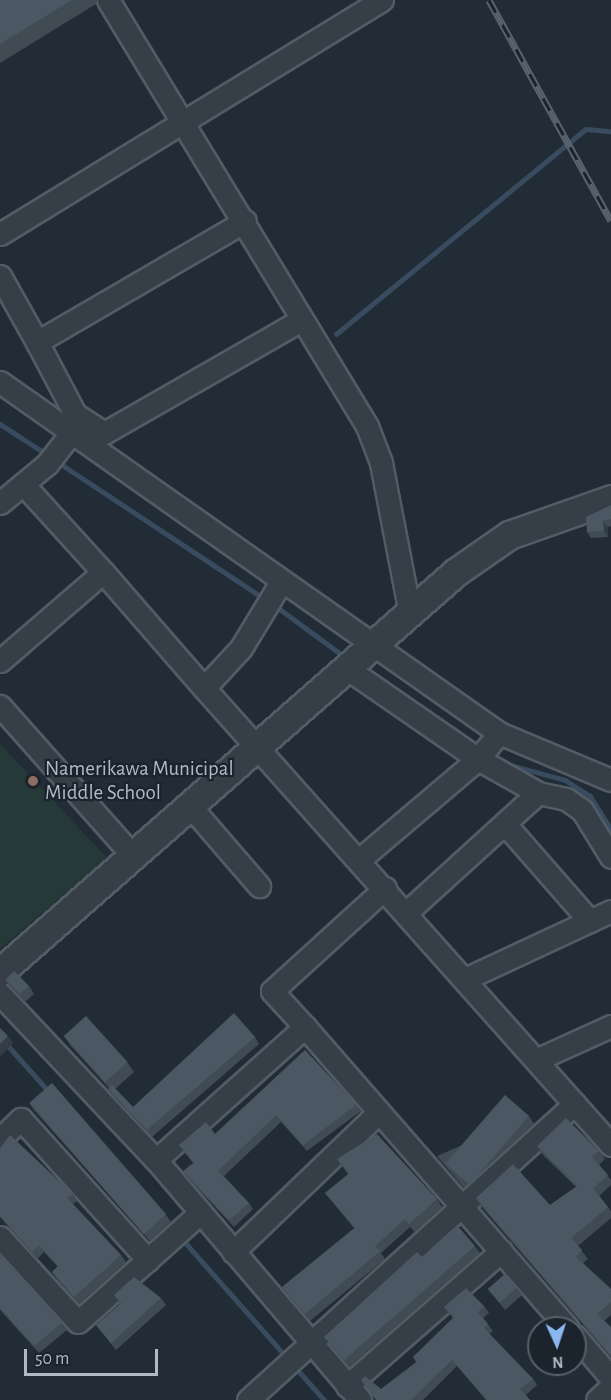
<!DOCTYPE html>
<style>
body{margin:0}
#map{position:relative;width:611px;height:1400px;overflow:hidden;background:#222c37;font-family:"Alegreya Sans",sans-serif}
div>[style]{position:absolute}
[style*='--x']{left:calc(var(--x)*1px);top:calc(var(--y)*1px);width:calc(var(--w)*1px);rotate:calc(var(--a)*1deg)}
.green>*{inset:0;background:#253939}
.stream>*{height:5px;margin:-2.5px;padding:0 2.5px;transform-origin:2.5px;border-radius:2.5px;background:#394b5f}
.roads{filter:drop-shadow(2px 0 #535c65) drop-shadow(-2px 0 #535c65) drop-shadow(0 2px #535c65) drop-shadow(0 -2px #535c65)}
.minor>*{height:21px;margin:-10.5px;padding:0 10.5px;transform-origin:10.5px;border-radius:10.5px;background:#363e47}
.tertiary>*{height:27px;margin:-13.5px;padding:0 13.5px;transform-origin:13.5px;border-radius:13.5px;background:#363e47}
.rail>*{height:7px;margin-top:-3.5px;transform-origin:0;background:repeating-linear-gradient(90deg,#1b232c 0 14px,#58636e 0 28px);box-sizing:border-box;border-block:2px solid #58636e}
.wall>*{inset:0;background:#404b54}
.shaded-wall>*{inset:0;background:#343d45}
.building>*{inset:0;background:#4b5762;transform-origin:0 0}
.dots>*{width:16px;height:16px;translate:-50% -50%;box-sizing:border-box;border:3px solid #1b232c;border-radius:50%}
span{translate:-50% -50%;white-space:nowrap;text-align:center;line-height:1.15;-webkit-text-stroke:4.5px #1b232c;paint-order:stroke}
.poi-label{font-size:21px;color:#b0b9c4}
.left{translate:0 -50%;text-align:left}
.north{position:absolute;left:527px;top:1316px;width:60px;height:60px;box-sizing:border-box;background:#1b232c;border:2px solid #575f69;border-radius:50%;rotate:177deg;font-size:16px;font-weight:700;line-height:24px;text-align:center;color:#b0b9c4}
.north::after{content:'';display:block;margin:auto;width:21px;height:27px;background:#8ab8ef;clip-path:polygon(50% 0,100% 100%,50% 72%,0 100%)}
.scale{position:absolute;left:24px;top:1349px;width:134px;height:27px;box-sizing:border-box;border:3px solid #b0b9c4;border-top:0;padding-left:8px;font-size:18px;line-height:21px;white-space:nowrap;color:#b0b9c4;-webkit-text-stroke:4px #1b232c;paint-order:stroke}
</style>
<div id="map">
<div class="green">
<i style="clip-path:polygon(0 744px,107px 858px,0 949px)"></i>
</div>
<div class="stream">
<i style="--x:336;--y:334;--w:323;--a:-39.4"></i>
<i style="--x:586;--y:129;--w:25;--a:5"></i>
<i style="--x:0;--y:424;--w:59;--a:33.1"></i>
<i style="--x:56;--y:461;--w:252;--a:33.5"></i>
<i style="--x:274;--y:605;--w:89;--a:36.4"></i>
<i style="--x:503;--y:763;--w:64;--a:15.3"></i>
<i style="--x:565;--y:780;--w:30;--a:33"></i>
<i style="--x:590;--y:796;--w:40;--a:58"></i>
<i style="--x:0;--y:1037;--w:74;--a:48.3"></i>
<i style="--x:180;--y:1237;--w:162;--a:48.5"></i>
<i style="--x:293;--y:1365;--w:47;--a:48.5"></i>
</div>
<div class="roads">
<div class="minor">
<i style="--x:108;--y:0;--w:499;--a:58.7"></i>
<i style="--x:367;--y:426;--w:40;--a:69"></i>
<i style="--x:381;--y:463;--w:149;--a:79.1"></i>
<i style="--x:245;--y:221;--w:241;--a:149.8"></i>
<i style="--x:37;--y:342;--w:81;--a:62.2"></i>
<i style="--x:75;--y:414;--w:35;--a:33"></i>
<i style="--x:104;--y:433;--w:227;--a:-29.8"></i>
<i style="--x:0;--y:234;--w:448;--a:-31.5"></i>
<i style="--x:0;--y:276;--w:76;--a:60.7"></i>
<i style="--x:0;--y:382;--w:610;--a:35.12"></i>
<i style="--x:499;--y:733;--w:121;--a:22.8"></i>
<i style="--x:0;--y:503;--w:61;--a:-39.7"></i>
<i style="--x:47;--y:464;--w:41;--a:-52"></i>
<i style="--x:103;--y:572;--w:154;--a:49"></i>
<i style="--x:204;--y:688;--w:54;--a:-47.2"></i>
<i style="--x:241;--y:648;--w:77;--a:-58.8"></i>
<i style="--x:0;--y:661;--w:136;--a:-40.8"></i>
<i style="--x:103;--y:572;--w:119;--a:-132.3"></i>
<i style="--x:345;--y:667;--w:162;--a:34.7"></i>
<i style="--x:478;--y:759;--w:69;--a:29.5"></i>
<i style="--x:204;--y:688;--w:612;--a:48.31"></i>
<i style="--x:0;--y:706;--w:200;--a:48.4"></i>
<i style="--x:190;--y:806;--w:106;--a:49.2"></i>
<i style="--x:505;--y:824;--w:129;--a:48.8"></i>
<i style="--x:360;--y:859;--w:155;--a:-40.3"></i>
<i style="--x:478;--y:759;--w:33;--a:-51"></i>
<i style="--x:407;--y:912;--w:177;--a:-42.3"></i>
<i style="--x:538;--y:793;--w:29;--a:12"></i>
<i style="--x:566;--y:799;--w:19;--a:35"></i>
<i style="--x:582;--y:810;--w:55;--a:58.3"></i>
<i style="--x:465;--y:979;--w:161;--a:-25"></i>
<i style="--x:0;--y:994;--w:228;--a:46.8"></i>
<i style="--x:156;--y:1160;--w:315;--a:49.6"></i>
<i style="--x:305;--y:1027;--w:49;--a:-132.5"></i>
<i style="--x:272;--y:991;--w:153;--a:-42.3"></i>
<i style="--x:536;--y:1060;--w:82;--a:-24.4"></i>
<i style="--x:0;--y:1139;--w:29;--a:-44"></i>
<i style="--x:21;--y:1119;--w:190;--a:48"></i>
<i style="--x:156;--y:1160;--w:200;--a:-41.8"></i>
<i style="--x:305;--y:1027;--w:400;--a:48.9"></i>
<i style="--x:0;--y:1237;--w:115;--a:47.5"></i>
<i style="--x:78;--y:1322;--w:164;--a:-41.8"></i>
<i style="--x:233;--y:1252;--w:202;--a:-43.8"></i>
<i style="--x:575;--y:1336;--w:55;--a:49.4"></i>
<i style="--x:347;--y:1386;--w:205;--a:-41.2"></i>
<i style="--x:248;--y:1400;--w:441;--a:-42.2"></i>
<i style="--x:597;--y:1400;--w:19;--a:-43"></i>
</div>
<div class="tertiary">
<i style="--x:0;--y:972;--w:607;--a:-41.26"></i>
<i style="--x:456;--y:572;--w:65;--a:-34.9"></i>
<i style="--x:509;--y:535;--w:108;--a:-19.4"></i>
</div>
</div>
<div class="rail">
<i style="--x:489;--y:0;--w:252;--a:61.1"></i>
</div>
<div class="wall">
<i style="clip-path:polygon(0 0,97px 0,96px 4px,0 63px)"></i>
<i style="clip-path:polygon(611px 505px,611px 526px,608px 527px,608px 537px,591px 538px,587px 532px)"></i>
<i style="clip-path:polygon(5px 979px,29px 986px,34px 994px,25px 1002px,10px 986px)"></i>
<i style="clip-path:polygon(64px 1036px,127px 1062px,134px 1072px,115px 1089px,133px 1107px,255px 1037px,259px 1044px,152px 1137px,113px 1096px,109px 1088px,71px 1046px)"></i>
<i style="clip-path:polygon(305px 1050px,356px 1105px,361px 1111px,307px 1151px,281px 1122px,224px 1176px,249px 1203px,253px 1209px,234px 1227px,188px 1178px,183px 1171px,193px 1163px,179px 1145px,215px 1134px)"></i>
<i style="clip-path:polygon(29px 1103px,166px 1215px,171px 1222px,150px 1241px,34px 1110px)"></i>
<i style="clip-path:polygon(529px 1116px,534px 1124px,464px 1188px,437px 1156px)"></i>
<i style="clip-path:polygon(537px 1146px,599px 1151px,605px 1159px,599px 1165px,611px 1180px,611px 1185px,599px 1196px,611px 1211px,611px 1218px,578px 1246px,588px 1259px,583px 1263px,611px 1289px,611px 1315px,604px 1321px,611px 1327px,611px 1357px,481px 1206px,476px 1198px,550px 1205px,576px 1187px,543px 1155px)"></i>
<i style="clip-path:polygon(0 1148px,73px 1194px,77px 1201px,73px 1204px,121px 1255px,126px 1262px,79px 1304px,57px 1279px,52px 1272px,58px 1267px,44px 1252px,37px 1259px,0 1217px)"></i>
<i style="clip-path:polygon(337px 1159px,437px 1199px,442px 1207px,415px 1232px,410px 1227px,381px 1253px,385px 1259px,310px 1321px,282px 1287px,354px 1228px,325px 1193px,348px 1174px)"></i>
<i style="clip-path:polygon(475px 1246px,480px 1253px,349px 1367px,324px 1337px,422px 1257px)"></i>
<i style="clip-path:polygon(0 1254px,62px 1323px,67px 1330px,39px 1353px,0 1310px)"></i>
<i style="clip-path:polygon(517px 1288px,522px 1295px,505px 1310px,489px 1290px)"></i>
<i style="clip-path:polygon(114px 1295px,161px 1298px,166px 1305px,116px 1350px,96px 1325px,121px 1304px)"></i>
<i style="clip-path:polygon(484px 1306px,489px 1313px,483px 1318px,493px 1331px,489px 1334px,533px 1379px,537px 1385px,526px 1395px,530px 1400px,486px 1400px,457px 1366px,423px 1400px,376px 1400px,381px 1389px,416px 1362px,413px 1357px,453px 1318px,444px 1307px)"></i>
</div>
<div class="shaded-wall">
<i style="clip-path:polygon(603px 521px,608px 527px,608px 537px,604px 531px)"></i>
<i style="clip-path:polygon(8px 1036px,13px 1043px,0 1057px,0 1044px)"></i>
</div>
<div class="building">
<i style="clip-path:polygon(0 0,72px 0,0 44px)"></i>
<i style="clip-path:polygon(611px 505px,611px 519px,603px 521px,604px 531px,587px 532px,586px 517px)"></i>
<i style="left:14px;top:971px;width:21px;height:12px;rotate:45deg"></i>
<i style="clip-path:polygon(234px 1013px,255px 1037px,147px 1130px,108px 1089px,112px 1085px,133px 1107px)"></i>
<i style="left:86px;top:1016px;width:62px;height:30px;rotate:48deg"></i>
<i style="clip-path:polygon(0 1028px,8px 1036px,0 1044px)"></i>
<i style="clip-path:polygon(305px 1050px,356px 1105px,303px 1145px,276px 1115px,218px 1171px,249px 1203px,229px 1220px,183px 1171px,194px 1163px,179px 1145px,206px 1122px,215px 1134px)"></i>
<i style="left:52px;top:1083px;width:174px;height:30px;rotate:49deg"></i>
<i style="left:505px;top:1095px;width:32px;height:91px;rotate:41deg"></i>
<i style="clip-path:polygon(566px 1118px,599px 1151px,592px 1157px,608px 1175px,593px 1188px,608px 1207px,571px 1238px,582px 1250px,576px 1257px,611px 1289px,611px 1302px,597px 1314px,611px 1327px,611px 1356px,476px 1198px,513px 1164px,550px 1205px,577px 1186px,537px 1146px)"></i>
<i style="clip-path:polygon(377px 1134px,437px 1199px,409px 1224px,405px 1219px,375px 1246px,380px 1251px,305px 1314px,282px 1287px,355px 1228px,325px 1193px,349px 1174px,337px 1159px)"></i>
<i style="clip-path:polygon(10px 1135px,73px 1194px,67px 1198px,121px 1255px,74px 1297px,52px 1272px,58px 1266px,39px 1245px,32px 1252px,0 1216px,0 1148px)"></i>
<i style="clip-path:polygon(457px 1225px,475px 1246px,344px 1360px,324px 1337px,417px 1252px,422px 1257px)"></i>
<i style="clip-path:polygon(0 1254px,62px 1323px,34px 1346px,0 1308px)"></i>
<i style="left:505px;top:1274px;width:18px;height:23px;rotate:49deg"></i>
<i style="clip-path:polygon(134px 1277px,161px 1298px,111px 1343px,96px 1325px,121px 1303px,114px 1295px)"></i>
<i style="clip-path:polygon(466px 1288px,484px 1306px,478px 1312px,488px 1324px,484px 1328px,533px 1379px,520px 1389px,530px 1400px,487px 1400px,452px 1360px,411px 1400px,376px 1400px,361px 1380px,365px 1376px,381px 1389px,417px 1362px,413px 1357px,454px 1317px,444px 1307px)"></i>
</div>
<div class="dots">
<i style="left:33px;top:781px;background:#8d6e63"></i>
</div>
<div class="poi-label">
<span class="left" style="left:45px;top:781px">Namerikawa Municipal<br>Middle School</span>
</div>
<div class="north">N</div>
<div class="scale">50 m</div>
</div>
